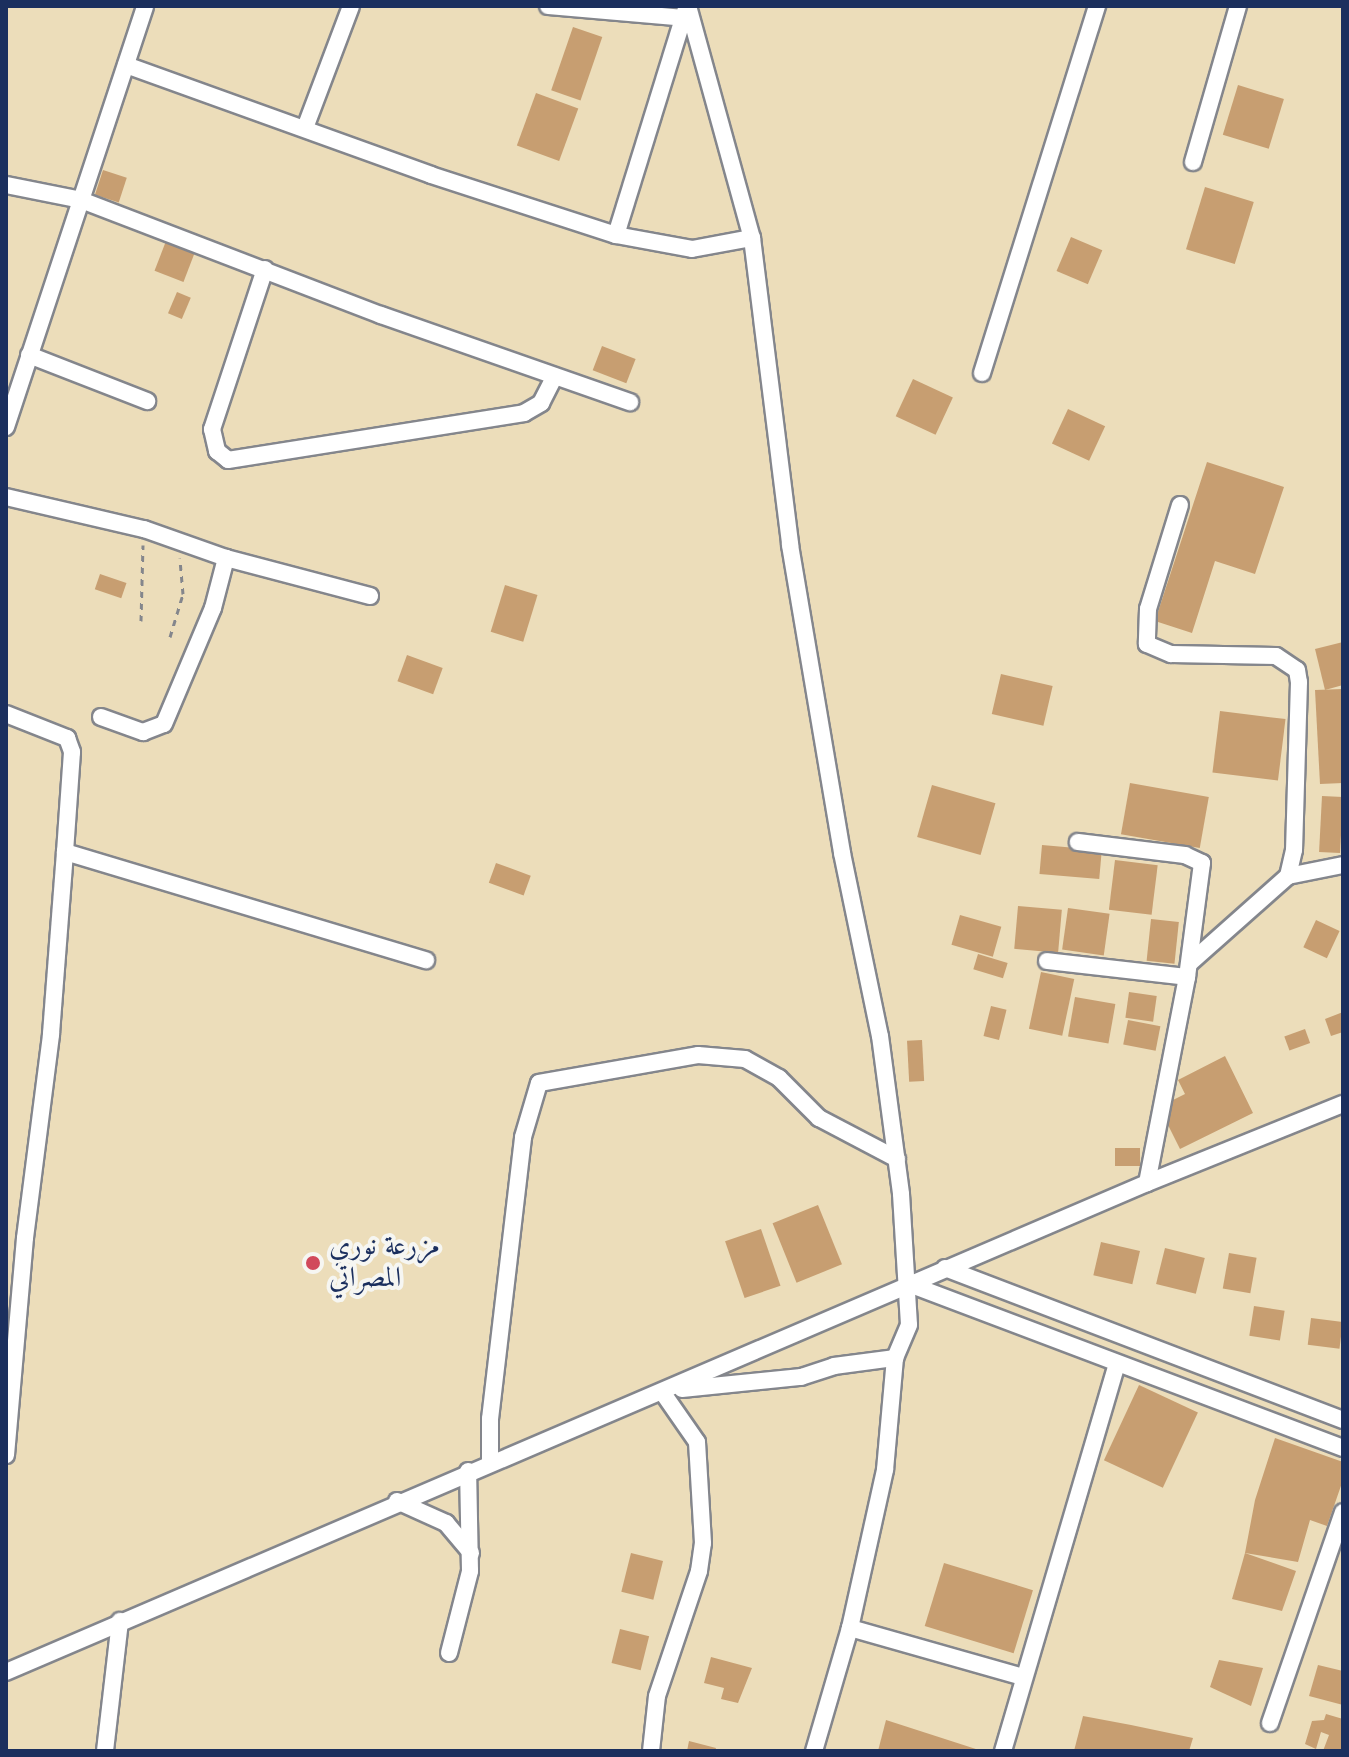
<!DOCTYPE html>
<meta charset="utf-8">
<style>
body{margin:0}
#map{position:relative;width:1349px;height:1757px;overflow:hidden;background:#ecddba;font-family:"Old Standard TT",Amiri,serif}
div>[style]{position:absolute}
[style*='--x']{left:calc(var(--x)*1px);top:calc(var(--y)*1px);width:calc(var(--w)*1px);rotate:calc(var(--a)*1deg)}
.building>*{inset:0;background:#c79e71;transform-origin:0 0}
.path>*{height:3px;margin-top:-1.5px;transform-origin:0;background:repeating-linear-gradient(90deg,#84868c 0 6px,transparent 0 12px)}
.roads{filter:drop-shadow(2px 0 #84868c) drop-shadow(-2px 0 #84868c) drop-shadow(0 2px #84868c) drop-shadow(0 -2px #84868c)}
.street>*{height:16px;margin:-8px;padding:0 8px;transform-origin:8px;border-radius:8px;background:#fff}
.dots>*{width:22px;height:22px;translate:-50% -50%;box-sizing:border-box;border:4px solid #f6f6f2;border-radius:50%}
span{translate:-50% -50%;white-space:nowrap;text-align:center;line-height:1.15;-webkit-text-stroke:8px #f6f6f2;paint-order:stroke}
.poi-label{font-size:28px;color:#1b2f5e}
.left{translate:0 -50%;text-align:left}
.frame{position:absolute;inset:0;border:8px solid #1b2f5e;pointer-events:none}
</style>
<div id="map">
<div class="building">
<i style="left:573px;top:27px;width:31px;height:67px;rotate:19deg"></i>
<i style="left:1238px;top:85px;width:48px;height:52px;rotate:17deg"></i>
<i style="left:536px;top:93px;width:45px;height:56px;rotate:20deg"></i>
<i style="left:103px;top:170px;width:25px;height:26px;rotate:18deg"></i>
<i style="left:1205px;top:187px;width:51px;height:65px;rotate:17deg"></i>
<i style="left:1071px;top:237px;width:34px;height:37px;rotate:23deg"></i>
<i style="left:166px;top:241px;width:31px;height:32px;rotate:21deg"></i>
<i style="left:177px;top:292px;width:15px;height:23px;rotate:23deg"></i>
<i style="left:602px;top:346px;width:36px;height:26px;rotate:21deg"></i>
<i style="left:913px;top:379px;width:44px;height:41px;rotate:25deg"></i>
<i style="left:1068px;top:409px;width:41px;height:38px;rotate:25deg"></i>
<i style="clip-path:polygon(1207px 462px,1284px 487px,1255px 574px,1215px 561px,1192px 633px,1155px 621px)"></i>
<i style="left:100px;top:574px;width:28px;height:16px;rotate:19deg"></i>
<i style="left:505px;top:585px;width:34px;height:49px;rotate:17deg"></i>
<i style="clip-path:polygon(1343px 642px,1343px 685px,1325px 690px,1315px 649px)"></i>
<i style="left:407px;top:655px;width:38px;height:28px;rotate:20deg"></i>
<i style="left:1001px;top:674px;width:53px;height:41px;rotate:13deg"></i>
<i style="clip-path:polygon(1343px 689px,1343px 783px,1320px 784px,1315px 690px)"></i>
<i style="left:1220px;top:711px;width:66px;height:62px;rotate:7deg"></i>
<i style="left:1130px;top:783px;width:80px;height:52px;rotate:10deg"></i>
<i style="left:932px;top:785px;width:66px;height:54px;rotate:16deg"></i>
<i style="left:1322px;top:796px;width:21px;height:56px;rotate:3deg"></i>
<i style="left:1042px;top:845px;width:60px;height:29px;rotate:5deg"></i>
<i style="left:1115px;top:860px;width:43px;height:50px;rotate:7deg"></i>
<i style="left:496px;top:863px;width:37px;height:21px;rotate:20deg"></i>
<i style="left:1018px;top:906px;width:44px;height:43px;rotate:5deg"></i>
<i style="left:1068px;top:908px;width:42px;height:42px;rotate:8deg"></i>
<i style="left:960px;top:915px;width:43px;height:31px;rotate:16deg"></i>
<i style="left:1151px;top:919px;width:28px;height:42px;rotate:6deg"></i>
<i style="left:1316px;top:920px;width:26px;height:30px;rotate:25deg"></i>
<i style="left:978px;top:954px;width:31px;height:16px;rotate:17deg"></i>
<i style="left:1041px;top:972px;width:34px;height:58px;rotate:12deg"></i>
<i style="left:1129px;top:992px;width:28px;height:26px;rotate:8deg"></i>
<i style="left:1075px;top:997px;width:41px;height:40px;rotate:10deg"></i>
<i style="left:991px;top:1006px;width:16px;height:31px;rotate:14deg"></i>
<i style="clip-path:polygon(1343px 1012px,1343px 1032px,1331px 1036px,1325px 1019px)"></i>
<i style="left:1128px;top:1020px;width:33px;height:25px;rotate:11deg"></i>
<i style="left:1305px;top:1029px;width:15px;height:22px;rotate:70deg"></i>
<i style="left:922px;top:1040px;width:41px;height:15px;rotate:87deg"></i>
<i style="clip-path:polygon(1225px 1056px,1253px 1113px,1180px 1149px,1159px 1107px,1185px 1094px,1178px 1080px)"></i>
<i style="left:1115px;top:1148px;width:25px;height:18px"></i>
<i style="left:818px;top:1205px;width:64px;height:49px;rotate:68deg"></i>
<i style="left:761px;top:1229px;width:60px;height:38px;rotate:71deg"></i>
<i style="left:1101px;top:1242px;width:40px;height:34px;rotate:13deg"></i>
<i style="left:1165px;top:1248px;width:41px;height:37px;rotate:14deg"></i>
<i style="left:1229px;top:1253px;width:28px;height:36px;rotate:10deg"></i>
<i style="left:1254px;top:1306px;width:31px;height:30px;rotate:9deg"></i>
<i style="left:1311px;top:1318px;width:32px;height:27px;rotate:7deg"></i>
<i style="left:1139px;top:1385px;width:65px;height:83px;rotate:25deg"></i>
<i style="clip-path:polygon(1275px 1438px,1343px 1462px,1343px 1480px,1327px 1526px,1310px 1520px,1298px 1562px,1245px 1553px,1255px 1500px)"></i>
<i style="left:631px;top:1553px;width:33px;height:40px;rotate:14deg"></i>
<i style="clip-path:polygon(1245px 1553px,1296px 1571px,1282px 1611px,1232px 1599px)"></i>
<i style="left:944px;top:1563px;width:93px;height:66px;rotate:17deg"></i>
<i style="left:620px;top:1629px;width:30px;height:35px;rotate:14deg"></i>
<i style="clip-path:polygon(711px 1657px,752px 1668px,738px 1703px,721px 1699px,724px 1688px,704px 1683px)"></i>
<i style="clip-path:polygon(1219px 1660px,1263px 1668px,1251px 1706px,1210px 1687px)"></i>
<i style="clip-path:polygon(1318px 1665px,1343px 1671px,1343px 1705px,1309px 1696px)"></i>
<i style="clip-path:polygon(1326px 1714px,1343px 1719px,1343px 1751px,1323px 1751px,1329px 1735px,1321px 1732px,1316px 1749px,1305px 1744px,1312px 1721px,1324px 1720px)"></i>
<i style="clip-path:polygon(1083px 1716px,1131px 1725px,1193px 1738px,1189px 1751px,1074px 1751px)"></i>
<i style="clip-path:polygon(886px 1720px,979px 1750px,979px 1751px,878px 1751px)"></i>
<i style="clip-path:polygon(689px 1741px,716px 1748px,715px 1751px,687px 1751px)"></i>
</div>
<div class="path">
<i style="--x:141;--y:621;--w:76;--a:-88.5"></i>
<i style="--x:170;--y:637;--w:45;--a:-73.2"></i>
<i style="--x:183;--y:594;--w:36;--a:-95"></i>
</div>
<div class="roads">
<div class="street">
<i style="--x:548;--y:6;--w:137;--a:5"></i>
<i style="--x:688;--y:6;--w:241;--a:74.6"></i>
<i style="--x:752;--y:238;--w:309;--a:82.9"></i>
<i style="--x:790;--y:545;--w:312;--a:80.4"></i>
<i style="--x:842;--y:853;--w:187;--a:78.3"></i>
<i style="--x:880;--y:1036;--w:159;--a:82.4"></i>
<i style="--x:901;--y:1194;--w:131;--a:86.5"></i>
<i style="--x:909;--y:1325;--w:36;--a:113"></i>
<i style="--x:895;--y:1358;--w:112;--a:95.1"></i>
<i style="--x:885;--y:1470;--w:162;--a:102.5"></i>
<i style="--x:850;--y:1628;--w:180;--a:15.8"></i>
<i style="--x:126;--y:65;--w:324;--a:19.8"></i>
<i style="--x:431;--y:175;--w:194;--a:18"></i>
<i style="--x:616;--y:235;--w:77;--a:10.4"></i>
<i style="--x:692;--y:249;--w:61;--a:-10.4"></i>
<i style="--x:305;--y:128;--w:130;--a:-69.3"></i>
<i style="--x:1193;--y:162;--w:162;--a:-73.9"></i>
<i style="--x:6;--y:185;--w:76;--a:11.3"></i>
<i style="--x:81;--y:200;--w:321;--a:21"></i>
<i style="--x:381;--y:315;--w:264;--a:19.3"></i>
<i style="--x:616;--y:235;--w:240;--a:-72.8"></i>
<i style="--x:265;--y:269;--w:169;--a:108.3"></i>
<i style="--x:212;--y:429;--w:23;--a:77"></i>
<i style="--x:217;--y:451;--w:14;--a:39"></i>
<i style="--x:228;--y:460;--w:300;--a:-9"></i>
<i style="--x:524;--y:413;--w:20;--a:-30"></i>
<i style="--x:541;--y:403;--w:30;--a:-63"></i>
<i style="--x:29;--y:355;--w:127;--a:21.3"></i>
<i style="--x:982;--y:373;--w:385;--a:-72.6"></i>
<i style="--x:6;--y:427;--w:443;--a:-71.7"></i>
<i style="--x:6;--y:497;--w:142;--a:13.1"></i>
<i style="--x:144;--y:529;--w:87;--a:19.5"></i>
<i style="--x:226;--y:558;--w:149;--a:14.8"></i>
<i style="--x:1180;--y:505;--w:109;--a:107.1"></i>
<i style="--x:1148;--y:609;--w:35;--a:92"></i>
<i style="--x:1147;--y:644;--w:26;--a:23"></i>
<i style="--x:1171;--y:654;--w:105;--a:1.1"></i>
<i style="--x:1276;--y:656;--w:25;--a:34"></i>
<i style="--x:1297;--y:670;--w:12;--a:81"></i>
<i style="--x:1299;--y:682;--w:168;--a:91.7"></i>
<i style="--x:1294;--y:850;--w:27;--a:103"></i>
<i style="--x:1288;--y:876;--w:132;--a:138.4"></i>
<i style="--x:6;--y:714;--w:66;--a:21.5"></i>
<i style="--x:67;--y:738;--w:15;--a:70"></i>
<i style="--x:72;--y:752;--w:100;--a:94"></i>
<i style="--x:101;--y:717;--w:45;--a:19.7"></i>
<i style="--x:143;--y:732;--w:22;--a:-21"></i>
<i style="--x:164;--y:724;--w:126;--a:-67.1"></i>
<i style="--x:213;--y:608;--w:52;--a:-75.4"></i>
<i style="--x:1288;--y:876;--w:56;--a:-11.3"></i>
<i style="--x:1047;--y:961;--w:141;--a:6.5"></i>
<i style="--x:1147;--y:1183;--w:211;--a:-22"></i>
<i style="--x:945;--y:1268;--w:426;--a:20.9"></i>
<i style="--x:909;--y:1284;--w:464;--a:20.7"></i>
<i style="--x:682;--y:1389;--w:120;--a:-5.8"></i>
<i style="--x:801;--y:1377;--w:35;--a:-18"></i>
<i style="--x:834;--y:1366;--w:62;--a:-7.5"></i>
<i style="--x:6;--y:1455;--w:218;--a:-85"></i>
<i style="--x:25;--y:1238;--w:206;--a:-82.7"></i>
<i style="--x:51;--y:1034;--w:183;--a:-85.6"></i>
<i style="--x:65;--y:852;--w:377;--a:16.7"></i>
<i style="--x:490;--y:1461;--w:42;--a:-90"></i>
<i style="--x:490;--y:1419;--w:284;--a:-83.3"></i>
<i style="--x:523;--y:1137;--w:56;--a:-73.5"></i>
<i style="--x:539;--y:1083;--w:161;--a:-10"></i>
<i style="--x:698;--y:1055;--w:47;--a:4.9"></i>
<i style="--x:745;--y:1059;--w:39;--a:29"></i>
<i style="--x:779;--y:1078;--w:57;--a:45"></i>
<i style="--x:819;--y:1118;--w:88;--a:27.7"></i>
<i style="--x:397;--y:1501;--w:54;--a:24.2"></i>
<i style="--x:446;--y:1523;--w:39;--a:50"></i>
<i style="--x:449;--y:1653;--w:85;--a:-75.6"></i>
<i style="--x:470;--y:1571;--w:100;--a:-91.1"></i>
<i style="--x:6;--y:1672;--w:1241;--a:-23.2"></i>
<i style="--x:1147;--y:1183;--w:210;--a:-79"></i>
<i style="--x:1187;--y:977;--w:115;--a:-82.5"></i>
<i style="--x:1202;--y:863;--w:19;--a:-155"></i>
<i style="--x:1185;--y:855;--w:108;--a:-173.1"></i>
<i style="--x:1270;--y:1723;--w:223;--a:-70.9"></i>
<i style="--x:105;--y:1751;--w:131;--a:-83.4"></i>
<i style="--x:651;--y:1751;--w:55;--a:-83.8"></i>
<i style="--x:657;--y:1696;--w:132;--a:-71.4"></i>
<i style="--x:699;--y:1571;--w:28;--a:-82"></i>
<i style="--x:703;--y:1543;--w:101;--a:-93.4"></i>
<i style="--x:697;--y:1442;--w:60;--a:-124.8"></i>
<i style="--x:814;--y:1751;--w:128;--a:-73.7"></i>
<i style="--x:1003;--y:1751;--w:404;--a:-73.6"></i>
</div>
</div>
<div class="dots">
<i style="left:313px;top:1263px;background:#d1495b"></i>
</div>
<div class="poi-label">
<span class="left" style="left:329px;top:1263px">مزرعة نوري<br>المصراتي</span>
</div>
<div class="frame"></div>
</div>
